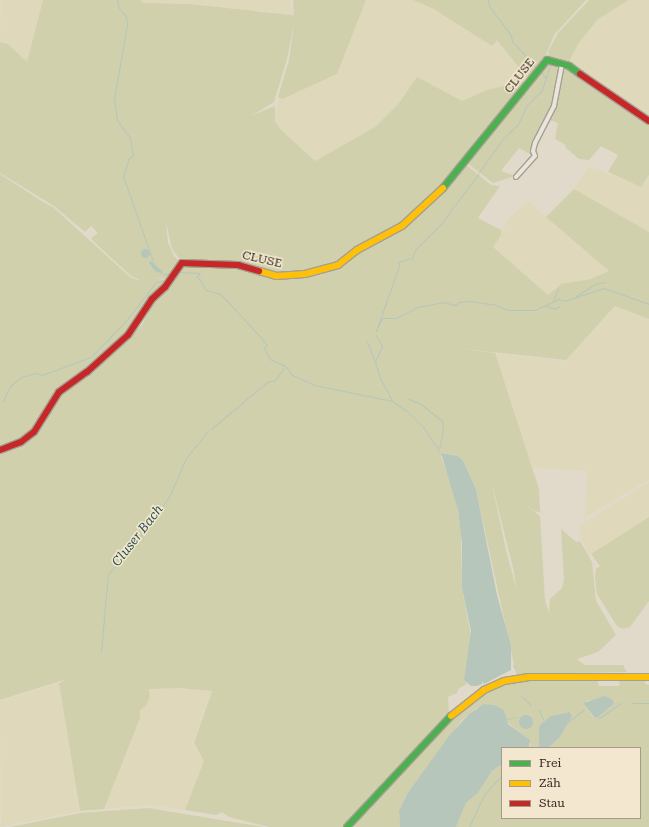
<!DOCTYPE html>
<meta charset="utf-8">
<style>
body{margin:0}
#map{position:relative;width:649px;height:827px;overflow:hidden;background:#e1daca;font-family:"Roboto Serif",serif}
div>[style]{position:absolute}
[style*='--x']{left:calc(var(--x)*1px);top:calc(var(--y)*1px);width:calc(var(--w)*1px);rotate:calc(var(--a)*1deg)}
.farmland>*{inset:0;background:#e0d8bb}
.green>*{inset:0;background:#d0d0ad}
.water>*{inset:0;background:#b6c6bb}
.round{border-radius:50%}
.stream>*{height:1px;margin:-0.5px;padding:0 0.5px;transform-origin:0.5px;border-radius:0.5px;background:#b6c6bb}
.roads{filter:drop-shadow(1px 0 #a69f94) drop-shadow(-1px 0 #a69f94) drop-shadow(0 1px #a69f94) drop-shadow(0 -1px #a69f94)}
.street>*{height:4px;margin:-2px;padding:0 2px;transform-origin:2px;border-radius:2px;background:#eae5db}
.fast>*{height:6px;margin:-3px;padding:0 3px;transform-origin:3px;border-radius:3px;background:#4caf50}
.slow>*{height:6px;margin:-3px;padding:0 3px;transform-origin:3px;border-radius:3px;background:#ffc107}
.jam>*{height:6px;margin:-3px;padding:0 3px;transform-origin:3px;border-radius:3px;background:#c62828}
span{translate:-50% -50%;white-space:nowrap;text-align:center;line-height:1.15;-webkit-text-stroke:3px #f3e8cf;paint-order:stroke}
.street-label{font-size:12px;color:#33281d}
.water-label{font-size:13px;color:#2d5250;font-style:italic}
.legend{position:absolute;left:501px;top:747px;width:140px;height:72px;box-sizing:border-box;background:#f3e8cf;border:1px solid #a69b88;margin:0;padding:5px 7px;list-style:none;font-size:12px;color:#33281d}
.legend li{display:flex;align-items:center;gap:8px;height:20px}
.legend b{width:20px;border:1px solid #a69b88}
</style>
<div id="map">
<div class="farmland">
<i style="clip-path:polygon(1px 0,43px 0,27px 63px,8px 44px,0 42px)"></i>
<i style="clip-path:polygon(140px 0,291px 0,292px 14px,190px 4px,142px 3px)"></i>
<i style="clip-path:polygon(366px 0,413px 0,434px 9px,492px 45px,497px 40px,529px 80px,487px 90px,462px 101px,399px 103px,375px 127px,315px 161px,280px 129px,275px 121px,278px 97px,337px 74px)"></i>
<i style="clip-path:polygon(629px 0,649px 0,649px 120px,568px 64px,578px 44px,598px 19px)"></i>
<i style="clip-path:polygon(589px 166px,641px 187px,649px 175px,649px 232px,574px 189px)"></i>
<i style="clip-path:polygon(528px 201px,546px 217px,609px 271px,591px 279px,558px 285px,548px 295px,492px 247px,510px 218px)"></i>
<i style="clip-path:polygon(616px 306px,649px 319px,649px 480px,585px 517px,587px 471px,532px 468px,495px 353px,565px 361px)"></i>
<i style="clip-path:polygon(649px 482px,649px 517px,589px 555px,581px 537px,580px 525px)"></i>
<i style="clip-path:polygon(59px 683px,80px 811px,1px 827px,0 701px)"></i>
<i style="clip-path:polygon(180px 688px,211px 691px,193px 743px,204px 762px,185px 810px,148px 805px,104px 809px,140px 718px,140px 709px,145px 707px,150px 697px,149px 689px)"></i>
</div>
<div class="green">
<i style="clip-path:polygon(evenodd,43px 0,140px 0,143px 3px,189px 4px,293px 15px,294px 20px,293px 0,366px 0,337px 74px,282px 99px,278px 97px,289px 60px,294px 23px,287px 59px,274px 102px,251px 116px,275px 106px,275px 121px,280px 129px,315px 161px,375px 127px,399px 103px,417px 77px,462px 101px,487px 90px,529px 80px,497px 40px,492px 46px,434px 9px,413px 0,586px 0,554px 35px,543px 62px,514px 101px,463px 161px,439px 194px,443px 192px,464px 163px,491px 185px,500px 186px,478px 218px,501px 230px,501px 235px,493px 247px,548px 295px,561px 284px,591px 279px,609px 271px,546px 217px,574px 189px,649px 232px,649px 319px,615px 306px,566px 360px,455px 348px,495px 353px,539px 489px,540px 512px,534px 511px,504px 489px,540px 516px,545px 600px,549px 613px,550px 599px,562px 588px,564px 580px,561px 529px,576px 542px,580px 541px,592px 562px,596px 601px,616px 635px,598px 652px,577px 659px,585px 665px,623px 665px,627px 672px,516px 674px,476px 489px,463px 461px,458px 456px,443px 453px,441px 457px,456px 498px,461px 532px,462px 588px,471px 637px,464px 680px,467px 684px,459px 688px,457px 693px,448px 697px,449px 714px,345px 827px,269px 827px,229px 817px,222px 812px,216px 815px,185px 810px,204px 761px,194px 743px,212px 691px,180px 688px,149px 689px,150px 697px,145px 707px,140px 710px,140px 718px,104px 809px,80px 811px,59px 683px,67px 679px,0 700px,0 451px,17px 446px,36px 433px,64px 390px,91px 372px,142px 325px,155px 298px,163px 290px,179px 267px,186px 262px,182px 262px,172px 249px,166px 222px,168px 243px,174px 256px,181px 263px,168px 279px,149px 278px,168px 280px,152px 298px,140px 322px,93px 367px,59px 391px,33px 432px,16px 444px,0 448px,0 174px,43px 202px,53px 207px,130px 277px,137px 280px,140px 280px,131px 276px,95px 243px,91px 238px,98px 233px,91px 226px,85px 232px,54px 206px,0 173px,0 42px,8px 44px,27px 62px,43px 0,491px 480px,514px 572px,516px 588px,506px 550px,491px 480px)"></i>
<i style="clip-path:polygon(589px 0,629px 0,598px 19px,578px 44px,568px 64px,549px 58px,548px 52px,558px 33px)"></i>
<i style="clip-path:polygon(548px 62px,560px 66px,554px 106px,531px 154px,533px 156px,519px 148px,501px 171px,515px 176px,493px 183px,466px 162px)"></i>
<i style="clip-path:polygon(563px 65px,649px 122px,649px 175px,641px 187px,608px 172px,618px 155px,601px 146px,589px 160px,579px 159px,565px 147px,566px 145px,555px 139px,558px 123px,550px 120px,555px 107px)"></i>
<i style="clip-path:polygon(649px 517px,649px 601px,630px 627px,622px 629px,617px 626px,597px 594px,595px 577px,596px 569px,600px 566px,591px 554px)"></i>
<i style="clip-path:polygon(evenodd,618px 678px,645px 679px,645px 684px,649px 685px,649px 827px,456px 827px,466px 803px,478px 793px,492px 771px,502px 764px,502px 818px,640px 818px,640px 748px,548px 748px,560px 737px,569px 721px,567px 712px,556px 715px,539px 727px,539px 748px,529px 748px,531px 744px,528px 739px,506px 721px,504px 710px,487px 704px,476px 708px,462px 720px,407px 794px,399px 811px,400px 827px,353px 827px,448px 722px,476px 699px,500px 687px,522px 681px,597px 680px,599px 686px,617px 686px,620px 685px,618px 678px,589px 700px,611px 707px,597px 718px,593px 717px,583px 703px,589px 700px)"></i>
<i style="clip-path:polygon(148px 808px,264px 827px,10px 827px,80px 813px)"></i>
</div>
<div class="water">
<i class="round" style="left:140.5px;top:248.5px;width:9px;height:9px"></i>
<i style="clip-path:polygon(151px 261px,162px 271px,163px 274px,155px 271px,149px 263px)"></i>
<i style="clip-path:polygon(441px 453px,458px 456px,463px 461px,476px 489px,497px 595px,511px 646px,511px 670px,484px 684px,482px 681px,482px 684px,477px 686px,471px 686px,464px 680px,471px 631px,462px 588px,462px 543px,458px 510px)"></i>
<i style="clip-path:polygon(605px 696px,613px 700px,614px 704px,597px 718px,594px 717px,583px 703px)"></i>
<i style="clip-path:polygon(484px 704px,494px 705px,504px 710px,508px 724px,530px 740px,529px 748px,502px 748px,502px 764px,492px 771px,478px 793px,466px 803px,456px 827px,400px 827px,399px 811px,407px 794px,449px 736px,469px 714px)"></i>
<i style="clip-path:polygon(569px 712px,572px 716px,560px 737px,548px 748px,539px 748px,539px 727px,541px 724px,551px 716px)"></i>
<i class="round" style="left:519px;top:715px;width:14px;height:14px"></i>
</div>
<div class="stream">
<i style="--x:117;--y:0;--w:8;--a:76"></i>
<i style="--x:119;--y:8;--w:11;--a:49"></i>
<i style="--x:126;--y:16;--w:9;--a:84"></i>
<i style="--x:127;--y:25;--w:75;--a:100"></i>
<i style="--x:114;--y:99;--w:21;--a:82"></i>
<i style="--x:117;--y:120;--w:22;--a:54"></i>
<i style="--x:130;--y:138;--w:17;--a:80"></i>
<i style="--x:133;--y:155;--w:5;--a:143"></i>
<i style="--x:129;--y:158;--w:19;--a:108"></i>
<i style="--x:123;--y:176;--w:90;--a:70.6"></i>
<i style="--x:488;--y:0;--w:6;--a:81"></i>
<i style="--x:489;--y:6;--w:36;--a:53"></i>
<i style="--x:511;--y:35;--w:6;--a:81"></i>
<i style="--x:512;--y:41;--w:37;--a:47"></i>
<i style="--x:541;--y:71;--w:8;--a:60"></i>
<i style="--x:479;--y:172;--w:41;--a:-54"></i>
<i style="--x:503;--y:139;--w:21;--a:-45"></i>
<i style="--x:518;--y:124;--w:21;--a:-65"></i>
<i style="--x:527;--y:105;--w:21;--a:-45"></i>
<i style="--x:542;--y:90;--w:28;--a:-72"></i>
<i style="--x:455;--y:205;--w:39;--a:-53"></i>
<i style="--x:179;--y:272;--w:21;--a:3"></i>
<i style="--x:200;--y:273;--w:4;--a:135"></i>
<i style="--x:197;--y:276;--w:17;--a:57"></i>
<i style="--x:206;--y:290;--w:15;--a:16"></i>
<i style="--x:220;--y:294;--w:14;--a:45"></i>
<i style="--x:230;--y:304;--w:50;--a:47.4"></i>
<i style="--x:264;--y:341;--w:5;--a:53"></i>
<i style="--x:267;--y:345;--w:4;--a:135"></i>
<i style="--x:264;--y:348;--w:13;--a:61"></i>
<i style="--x:270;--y:359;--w:17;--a:25"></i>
<i style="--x:285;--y:366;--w:11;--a:52"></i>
<i style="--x:292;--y:375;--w:24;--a:24"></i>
<i style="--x:314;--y:385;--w:80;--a:11.6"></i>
<i style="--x:392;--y:401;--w:18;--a:34"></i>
<i style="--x:407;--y:411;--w:23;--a:45"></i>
<i style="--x:423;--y:427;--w:29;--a:56"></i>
<i style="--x:163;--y:274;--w:6;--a:0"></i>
<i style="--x:576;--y:296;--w:22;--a:-32"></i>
<i style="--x:595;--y:284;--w:10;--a:-11"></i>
<i style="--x:553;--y:301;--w:13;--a:-67"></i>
<i style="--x:546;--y:306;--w:9;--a:18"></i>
<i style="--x:555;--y:309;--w:5;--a:-37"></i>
<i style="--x:377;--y:327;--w:11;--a:-56"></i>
<i style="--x:383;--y:318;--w:13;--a:0"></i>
<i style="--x:396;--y:318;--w:25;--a:-27"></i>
<i style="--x:418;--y:307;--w:26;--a:-11"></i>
<i style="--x:444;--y:302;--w:10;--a:17"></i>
<i style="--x:454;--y:305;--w:7;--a:-27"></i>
<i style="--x:460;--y:302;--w:9;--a:-6"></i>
<i style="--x:469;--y:301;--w:27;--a:8"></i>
<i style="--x:496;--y:305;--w:13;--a:23"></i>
<i style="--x:508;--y:310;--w:27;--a:0"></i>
<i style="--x:535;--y:310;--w:26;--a:-25"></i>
<i style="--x:559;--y:299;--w:5;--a:22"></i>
<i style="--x:564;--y:301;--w:42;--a:-18"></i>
<i style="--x:604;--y:288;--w:48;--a:19.6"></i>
<i style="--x:376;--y:331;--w:69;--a:-70.5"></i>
<i style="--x:399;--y:266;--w:4;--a:-104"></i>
<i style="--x:398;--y:262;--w:15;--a:-16"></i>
<i style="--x:412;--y:258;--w:9;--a:-69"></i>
<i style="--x:415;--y:250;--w:40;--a:-45"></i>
<i style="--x:443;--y:222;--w:18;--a:-56"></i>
<i style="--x:376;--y:335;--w:13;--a:61"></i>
<i style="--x:382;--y:346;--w:17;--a:114"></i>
<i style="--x:375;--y:362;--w:17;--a:73"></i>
<i style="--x:380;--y:378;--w:26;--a:62"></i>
<i style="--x:367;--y:342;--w:22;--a:68"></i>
<i style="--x:408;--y:399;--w:14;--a:21"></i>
<i style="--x:421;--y:404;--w:27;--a:39"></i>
<i style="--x:442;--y:421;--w:10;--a:84"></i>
<i style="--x:443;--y:431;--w:17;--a:103"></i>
<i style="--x:3;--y:401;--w:17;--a:-65"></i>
<i style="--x:10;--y:386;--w:14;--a:-39"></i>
<i style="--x:21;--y:377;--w:16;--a:-15"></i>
<i style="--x:36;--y:373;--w:6;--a:18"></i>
<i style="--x:42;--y:375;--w:52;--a:-20.2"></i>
<i style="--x:91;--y:357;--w:49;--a:-45.8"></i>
<i style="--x:125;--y:322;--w:51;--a:-52.2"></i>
<i style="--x:156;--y:282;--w:10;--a:-11"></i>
<i style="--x:211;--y:429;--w:73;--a:-40"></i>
<i style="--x:267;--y:382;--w:8;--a:-14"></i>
<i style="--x:275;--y:380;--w:15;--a:-53"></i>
<i style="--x:101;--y:652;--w:78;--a:-84.9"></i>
<i style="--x:108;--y:574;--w:34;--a:-47"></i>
<i style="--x:131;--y:549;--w:64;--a:-53.8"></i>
<i style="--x:169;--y:497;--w:43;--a:-66.4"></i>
<i style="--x:186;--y:458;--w:35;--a:-51"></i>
<i style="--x:513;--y:665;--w:4;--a:56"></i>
<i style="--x:521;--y:696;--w:13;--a:42"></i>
<i style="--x:632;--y:703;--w:17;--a:0"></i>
<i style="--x:539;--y:710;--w:10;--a:66"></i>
<i style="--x:599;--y:718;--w:27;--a:-34"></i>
<i style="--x:505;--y:719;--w:12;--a:-9"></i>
<i style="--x:568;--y:722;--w:20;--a:-37"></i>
<i style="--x:469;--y:827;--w:35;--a:-65"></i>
<i style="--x:484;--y:795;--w:27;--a:-48"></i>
</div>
<div class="roads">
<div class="street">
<i style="--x:516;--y:177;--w:28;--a:-48"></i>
<i style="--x:535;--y:156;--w:5;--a:-112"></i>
<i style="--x:533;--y:151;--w:8;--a:-76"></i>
<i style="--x:535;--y:143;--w:42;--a:-62.8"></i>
<i style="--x:554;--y:106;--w:43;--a:-79.2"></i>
</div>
<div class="fast">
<i style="--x:443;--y:188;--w:165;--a:-50.9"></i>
<i style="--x:547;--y:60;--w:23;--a:15"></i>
<i style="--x:569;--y:66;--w:14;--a:36"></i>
<i style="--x:347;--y:827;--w:152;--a:-46.9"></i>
</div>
<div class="slow">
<i style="--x:259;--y:271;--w:18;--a:16"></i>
<i style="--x:276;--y:276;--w:29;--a:-4"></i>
<i style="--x:305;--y:274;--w:34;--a:-15"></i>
<i style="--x:338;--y:265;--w:24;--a:-38"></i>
<i style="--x:357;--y:250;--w:51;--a:-28.1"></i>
<i style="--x:402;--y:226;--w:56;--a:-42.8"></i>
<i style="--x:451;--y:716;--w:42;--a:-38.2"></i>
<i style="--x:484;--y:690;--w:22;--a:-24"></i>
<i style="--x:504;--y:681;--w:24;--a:-9"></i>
<i style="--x:528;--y:677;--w:121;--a:0"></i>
</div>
<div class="jam">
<i style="--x:580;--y:74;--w:83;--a:34.3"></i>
<i style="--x:0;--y:450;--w:22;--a:-21"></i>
<i style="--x:21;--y:442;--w:16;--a:-38"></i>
<i style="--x:34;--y:432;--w:47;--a:-58"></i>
<i style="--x:59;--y:392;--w:34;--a:-36"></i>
<i style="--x:87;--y:372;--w:55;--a:-42.1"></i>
<i style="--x:128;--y:335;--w:43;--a:-56.3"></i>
<i style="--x:152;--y:299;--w:18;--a:-43"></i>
<i style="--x:165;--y:287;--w:29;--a:-55"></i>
<i style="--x:182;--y:263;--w:56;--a:2"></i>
<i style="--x:238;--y:265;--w:22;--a:16"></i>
</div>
</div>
<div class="street-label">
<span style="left:520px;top:76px;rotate:-52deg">CLUSE</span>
<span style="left:262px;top:260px;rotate:13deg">CLUSE</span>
</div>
<div class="water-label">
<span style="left:138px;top:536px;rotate:-52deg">Cluser Bach</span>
</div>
<ul class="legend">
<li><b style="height:5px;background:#4caf50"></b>Frei</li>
<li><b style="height:5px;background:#ffc107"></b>Zäh</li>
<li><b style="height:5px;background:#c62828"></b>Stau</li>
</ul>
</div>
